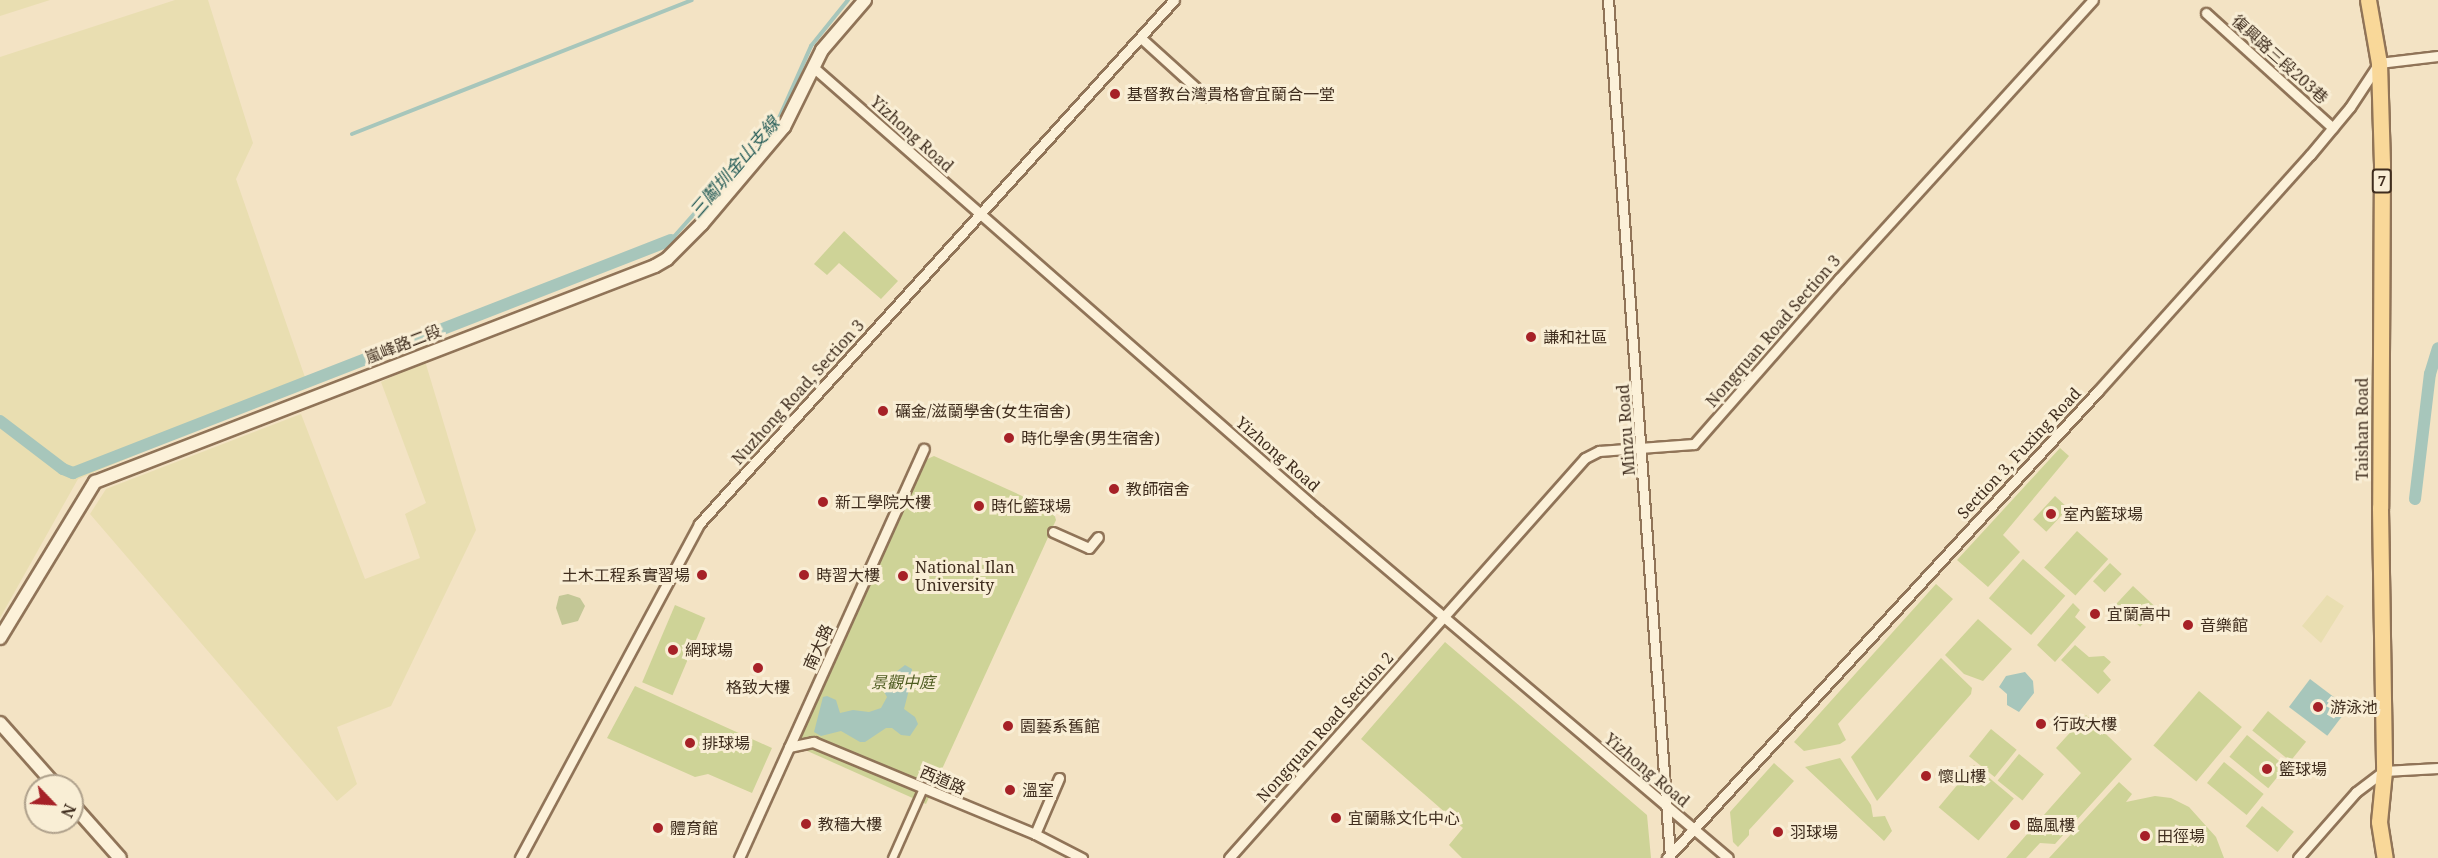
<!DOCTYPE html>
<meta charset="utf-8">
<style>
body{margin:0}
#map{position:relative;width:2438px;height:858px;overflow:hidden;background:#f3e3c4;font-family:"Noto Serif","Noto Sans TC",serif}
div>[style]{position:absolute}
[style*='--x']{left:calc(var(--x)*1px);top:calc(var(--y)*1px);width:calc(var(--w)*1px);rotate:calc(var(--a)*1deg)}
.farmland>*{inset:0;background:#e9deb1}
.green>*{inset:0;background:#ced397;transform-origin:0 0}
.cemetery>*{inset:0;background:#c3c796}
.water>*{inset:0;background:#a7c6bb;transform-origin:0 0}
.stream>*{height:4px;margin:-2px;padding:0 2px;transform-origin:2px;border-radius:2px;background:#a7c6bb}
.canal>*{height:12px;margin:-6px;padding:0 6px;transform-origin:6px;border-radius:6px;background:#a7c6bb}
.roads{filter:drop-shadow(2px 0 #907458) drop-shadow(-2px 0 #907458) drop-shadow(0 2px #907458) drop-shadow(0 -2px #907458)}
.pedestrian>*{height:7px;margin:-3.5px;padding:0 3.5px;transform-origin:3.5px;border-radius:3.5px;background:#fcf1d9}
.minor>*{height:9px;margin:-4.5px;padding:0 4.5px;transform-origin:4.5px;border-radius:4.5px;background:#fcf1d9}
.tertiary>*{height:12px;margin:-6px;padding:0 6px;transform-origin:6px;border-radius:6px;background:#fcf1d9}
.primary>*{height:15px;margin:-7.5px;padding:0 7.5px;transform-origin:7.5px;border-radius:7.5px;background:#f9d899}
.dots>*{width:16px;height:16px;translate:-50% -50%;box-sizing:border-box;border:3px solid #f9eed5;border-radius:50%}
span{translate:-50% -50%;white-space:nowrap;text-align:center;line-height:1.15;-webkit-text-stroke:6px #f9eed5;paint-order:stroke}
.shield-label span{padding:2px 4px;background:#f9eed5;border:2px solid;border-radius:4px;-webkit-text-stroke-width:0}
.shield-label{font-size:15px;color:#3f2d1e;font-weight:700}
.street-label{font-size:16px;color:#3f2d1e}
.poi-label{font-size:16px;color:#3f2d1e}
.left{translate:0 -50%;text-align:left}
.right{translate:-100% -50%;text-align:right}
.park-label{font-size:16px;color:#505d22;font-style:italic}
.water-label{font-size:18px;color:#2b605b;font-style:italic}
.north{position:absolute;left:24px;top:774px;width:60px;height:60px;box-sizing:border-box;background:#f9eed5;border:2px solid #afa18c;border-radius:50%;rotate:115deg;font-size:16px;font-weight:700;line-height:24px;text-align:center;color:#3f2d1e}
.north::after{content:'';display:block;margin:auto;width:21px;height:27px;background:#a62127;clip-path:polygon(50% 0,100% 100%,50% 72%,0 100%)}
</style>
<div id="map">
<div class="farmland">
<i style="clip-path:polygon(0 0,50px 0,0 16px)"></i>
<i style="clip-path:polygon(175px 0,208px 0,253px 143px,236px 179px,307px 383px,78px 479px,0 618px,0 57px)"></i>
<i style="clip-path:polygon(425px 361px,476px 530px,391px 706px,337px 727px,357px 784px,337px 801px,90px 514px,106px 489px,301px 414px,365px 579px,420px 558px,405px 514px,426px 503px,381px 382px)"></i>
<i style="clip-path:polygon(2327px 595px,2344px 606px,2321px 643px,2302px 626px)"></i>
</div>
<div class="green">
<i style="clip-path:polygon(844px 231px,898px 281px,881px 299px,839px 263px,827px 275px,814px 264px)"></i>
<i style="clip-path:polygon(2060px 448px,2069px 456px,2003px 535px,2020px 552px,1988px 587px,1957px 560px)"></i>
<i style="clip-path:polygon(934px 456px,1053px 510px,1056px 520px,926px 804px,794px 745px,923px 461px)"></i>
<i style="left:2055px;top:496px;width:18px;height:32px;rotate:43deg"></i>
<i style="left:2077px;top:531px;width:42px;height:49px;rotate:42deg"></i>
<i style="left:2023px;top:559px;width:56px;height:52px;rotate:41deg"></i>
<i style="left:2110px;top:563px;width:16px;height:25px;rotate:43deg"></i>
<i style="clip-path:polygon(1936px 584px,1953px 599px,1838px 724px,1846px 740px,1840px 744px,1804px 751px,1794px 742px)"></i>
<i style="left:2133px;top:586px;width:33px;height:25px;rotate:43deg"></i>
<i style="clip-path:polygon(2073px 603px,2080px 610px,2075px 617px,2086px 627px,2055px 662px,2037px 645px)"></i>
<i style="left:675px;top:605px;width:33px;height:84px;rotate:23deg"></i>
<i style="clip-path:polygon(1978px 619px,2012px 649px,1983px 681px,1964px 674px,1945px 655px)"></i>
<i style="clip-path:polygon(1445px 642px,1647px 815px,1651px 858px,1462px 858px,1449px 845px,1463px 828px,1361px 739px)"></i>
<i style="clip-path:polygon(2075px 645px,2089px 657px,2104px 656px,2111px 662px,2103px 671px,2111px 680px,2098px 694px,2061px 660px)"></i>
<i style="clip-path:polygon(1941px 658px,1972px 688px,1971px 694px,1877px 801px,1851px 757px)"></i>
<i style="clip-path:polygon(635px 686px,772px 748px,752px 793px,708px 774px,695px 777px,607px 738px)"></i>
<i style="left:2199px;top:691px;width:56px;height:71px;rotate:40deg"></i>
<i style="left:2268px;top:711px;width:49px;height:25px;rotate:39deg"></i>
<i style="clip-path:polygon(2086px 715px,2132px 759px,2055px 844px,2040px 843px,2026px 858px,2006px 858px,2081px 773px,2056px 748px)"></i>
<i style="left:1991px;top:729px;width:33px;height:35px;rotate:39deg"></i>
<i style="left:2247px;top:735px;width:50px;height:28px;rotate:39deg"></i>
<i style="left:2019px;top:754px;width:32px;height:34px;rotate:39deg"></i>
<i style="clip-path:polygon(1840px 758px,1871px 805px,1873px 817px,1885px 816px,1892px 831px,1884px 841px,1805px 767px)"></i>
<i style="left:2224px;top:762px;width:51px;height:27px;rotate:39deg"></i>
<i style="clip-path:polygon(1774px 763px,1794px 781px,1749px 830px,1749px 835px,1738px 847px,1733px 842px,1730px 812px)"></i>
<i style="left:1974px;top:765px;width:52px;height:55px;rotate:40deg"></i>
<i style="clip-path:polygon(2119px 782px,2132px 794px,2126px 802px,2155px 796px,2171px 798px,2189px 807px,2216px 837px,2224px 858px,2049px 858px)"></i>
<i style="left:2262px;top:806px;width:41px;height:26px;rotate:39deg"></i>
</div>
<div class="cemetery">
<i style="clip-path:polygon(568px 594px,580px 598px,585px 606px,578px 621px,562px 625px,556px 608px,559px 596px)"></i>
</div>
<div class="water">
<i style="clip-path:polygon(905px 665px,912px 669px,912px 678px,904px 709px,915px 717px,918px 724px,910px 736px,901px 735px,892px 728px,886px 728px,865px 742px,860px 742px,841px 731px,821px 736px,814px 732px,823px 697px,827px 696px,836px 700px,840px 713px,853px 710px,869px 712px,881px 708px,887px 697px,883px 690px,883px 682px)"></i>
<i style="clip-path:polygon(2025px 672px,2033px 681px,2034px 693px,2019px 712px,2007px 705px,2007px 694px,1999px 687px,2006px 676px)"></i>
<i style="left:2310px;top:679px;width:48px;height:35px;rotate:37deg"></i>
</div>
<div class="stream">
<i style="--x:352;--y:134;--w:365;--a:-21.5"></i>
<i style="--x:671;--y:240;--w:163;--a:-48.5"></i>
<i style="--x:779;--y:118;--w:79;--a:-66"></i>
<i style="--x:811;--y:46;--w:59;--a:-51.2"></i>
</div>
<div class="canal">
<i style="--x:0;--y:421;--w:79;--a:37.3"></i>
<i style="--x:63;--y:469;--w:11;--a:22"></i>
<i style="--x:73;--y:473;--w:642;--a:-21.29"></i>
<i style="--x:2415;--y:499;--w:126;--a:-83.2"></i>
<i style="--x:2430;--y:374;--w:27;--a:-73"></i>
</div>
<div class="roads">
<div class="pedestrian">
<i style="--x:892;--y:858;--w:77;--a:-66.1"></i>
</div>
<div class="minor">
<i style="--x:1608;--y:0;--w:858;--a:85.86"></i>
<i style="--x:2206;--y:13;--w:171;--a:42.2"></i>
<i style="--x:1141;--y:38;--w:88;--a:42.2"></i>
<i style="--x:813;--y:67;--w:673;--a:41.27"></i>
<i style="--x:1319;--y:511;--w:536;--a:40.31"></i>
<i style="--x:1053;--y:532;--w:39;--a:24"></i>
<i style="--x:1089;--y:548;--w:14;--a:-51"></i>
<i style="--x:789;--y:747;--w:25;--a:-12"></i>
<i style="--x:813;--y:742;--w:240;--a:22.5"></i>
<i style="--x:1035;--y:834;--w:53;--a:27.1"></i>
<i style="--x:1035;--y:834;--w:61;--a:-66.8"></i>
<i style="--x:520;--y:858;--w:379;--a:-61.8"></i>
<i style="--x:699;--y:524;--w:707;--a:-47.81"></i>
<i style="--x:739;--y:858;--w:449;--a:-65.7"></i>
<i style="--x:1229;--y:858;--w:535;--a:-48.33"></i>
<i style="--x:1585;--y:458;--w:16;--a:-27"></i>
<i style="--x:1599;--y:451;--w:95;--a:-4.2"></i>
<i style="--x:1694;--y:444;--w:220;--a:-48.7"></i>
<i style="--x:1839;--y:279;--w:377;--a:-47.7"></i>
<i style="--x:1667;--y:858;--w:635;--a:-47.3"></i>
<i style="--x:2098;--y:391;--w:317;--a:-48.1"></i>
<i style="--x:2310;--y:155;--w:62;--a:-50.2"></i>
<i style="--x:2350;--y:107;--w:53;--a:-56.6"></i>
<i style="--x:2379;--y:63;--w:59;--a:-6.8"></i>
<i style="--x:2298;--y:858;--w:88;--a:-48.7"></i>
<i style="--x:2356;--y:792;--w:35;--a:-37"></i>
<i style="--x:2384;--y:771;--w:54;--a:-3.2"></i>
</div>
<div class="tertiary">
<i style="--x:0;--y:638;--w:183;--a:-58.7"></i>
<i style="--x:95;--y:482;--w:600;--a:-21.09"></i>
<i style="--x:655;--y:266;--w:14;--a:-30"></i>
<i style="--x:667;--y:259;--w:49;--a:-45"></i>
<i style="--x:702;--y:224;--w:127;--a:-49.8"></i>
<i style="--x:784;--y:127;--w:86;--a:-63.7"></i>
<i style="--x:822;--y:50;--w:66;--a:-49.3"></i>
<i style="--x:0;--y:723;--w:84;--a:48.4"></i>
<i style="--x:72;--y:804;--w:72;--a:48.4"></i>
</div>
<div class="primary">
<i style="--x:2368;--y:0;--w:64;--a:80.1"></i>
<i style="--x:2379;--y:63;--w:101;--a:88.3"></i>
<i style="--x:2382;--y:164;--w:344;--a:90.3"></i>
<i style="--x:2380;--y:508;--w:263;--a:89.1"></i>
<i style="--x:2384;--y:771;--w:51;--a:95.6"></i>
<i style="--x:2379;--y:822;--w:36;--a:81"></i>
</div>
</div>
<div class="dots">
<i style="left:1115px;top:94px;background:#a62127"></i>
<i style="left:1531px;top:337px;background:#a62127"></i>
<i style="left:883px;top:411px;background:#a62127"></i>
<i style="left:1009px;top:438px;background:#a62127"></i>
<i style="left:1114px;top:489px;background:#a62127"></i>
<i style="left:823px;top:502px;background:#a62127"></i>
<i style="left:979px;top:506px;background:#a62127"></i>
<i style="left:2051px;top:514px;background:#a62127"></i>
<i style="left:702px;top:575px;background:#a62127"></i>
<i style="left:804px;top:575px;background:#a62127"></i>
<i style="left:903px;top:576px;background:#a62127"></i>
<i style="left:2095px;top:614px;background:#a62127"></i>
<i style="left:2188px;top:625px;background:#a62127"></i>
<i style="left:673px;top:650px;background:#a62127"></i>
<i style="left:758px;top:668px;background:#a62127"></i>
<i style="left:2318px;top:707px;background:#a62127"></i>
<i style="left:2041px;top:724px;background:#a62127"></i>
<i style="left:1008px;top:726px;background:#a62127"></i>
<i style="left:690px;top:743px;background:#a62127"></i>
<i style="left:2267px;top:769px;background:#a62127"></i>
<i style="left:1926px;top:776px;background:#a62127"></i>
<i style="left:1010px;top:790px;background:#a62127"></i>
<i style="left:1336px;top:818px;background:#a62127"></i>
<i style="left:806px;top:824px;background:#a62127"></i>
<i style="left:2015px;top:825px;background:#a62127"></i>
<i style="left:658px;top:828px;background:#a62127"></i>
<i style="left:1778px;top:832px;background:#a62127"></i>
<i style="left:2145px;top:836px;background:#a62127"></i>
</div>
<div class="shield-label">
<span style="left:2382px;top:181px">7</span>
</div>
<div class="street-label">
<span style="left:2280px;top:59px;rotate:42deg">復興路三段203巷</span>
<span style="left:912px;top:134px;rotate:42deg">Yizhong Road</span>
<span style="left:1773px;top:331px;rotate:-49deg">Nongquan Road Section 3</span>
<span style="left:403px;top:344px;rotate:-21deg">嵐峰路二段</span>
<span style="left:798px;top:392px;rotate:-48deg">Nuzhong Road, Section 3</span>
<span style="left:2362px;top:429px;rotate:-90deg">Taishan Road</span>
<span style="left:1626px;top:430px;rotate:-94deg">Minzu Road</span>
<span style="left:2019px;top:453px;rotate:-47deg">Section 3, Fuxing Road</span>
<span style="left:1278px;top:454px;rotate:41deg">Yizhong Road</span>
<span style="left:818px;top:647px;rotate:-66deg">南大路</span>
<span style="left:1325px;top:727px;rotate:-48deg">Nongquan Road Section 2</span>
<span style="left:1647px;top:770px;rotate:40deg">Yizhong Road</span>
<span style="left:943px;top:780px;rotate:23deg">西道路</span>
</div>
<div class="poi-label">
<span class="left" style="left:1127px;top:94px">基督教台灣貴格會宜蘭合一堂</span>
<span class="left" style="left:1543px;top:337px">謙和社區</span>
<span class="left" style="left:895px;top:411px">礪金/滋蘭學舍(女生宿舍)</span>
<span class="left" style="left:1021px;top:438px">時化學舍(男生宿舍)</span>
<span class="left" style="left:1126px;top:489px">教師宿舍</span>
<span class="left" style="left:835px;top:502px">新工學院大樓</span>
<span class="left" style="left:991px;top:506px">時化籃球場</span>
<span class="left" style="left:2063px;top:514px">室內籃球場</span>
<span class="left" style="left:915px;top:576px">National Ilan<br>University</span>
<span class="right" style="left:690px;top:575px">土木工程系實習場</span>
<span class="left" style="left:816px;top:575px">時習大樓</span>
<span class="left" style="left:2107px;top:614px">宜蘭高中</span>
<span class="left" style="left:2200px;top:625px">音樂館</span>
<span class="left" style="left:685px;top:650px">網球場</span>
<span style="left:758px;top:687px">格致大樓</span>
<span class="left" style="left:2330px;top:707px">游泳池</span>
<span class="left" style="left:2053px;top:724px">行政大樓</span>
<span class="left" style="left:1020px;top:726px">園藝系舊館</span>
<span class="left" style="left:702px;top:743px">排球場</span>
<span class="left" style="left:2279px;top:769px">籃球場</span>
<span class="left" style="left:1938px;top:776px">懷山樓</span>
<span class="left" style="left:1022px;top:790px">溫室</span>
<span class="left" style="left:1348px;top:818px">宜蘭縣文化中心</span>
<span class="left" style="left:818px;top:824px">教穡大樓</span>
<span class="left" style="left:2027px;top:825px">臨風樓</span>
<span class="left" style="left:670px;top:828px">體育館</span>
<span class="left" style="left:1790px;top:832px">羽球場</span>
<span class="left" style="left:2157px;top:836px">田徑場</span>
</div>
<div class="park-label">
<span style="left:903px;top:682px">景觀中庭</span>
</div>
<div class="water-label">
<span style="left:734px;top:167px;rotate:-49deg">三鬮圳金山支線</span>
</div>
<div class="north">N</div>
</div>
